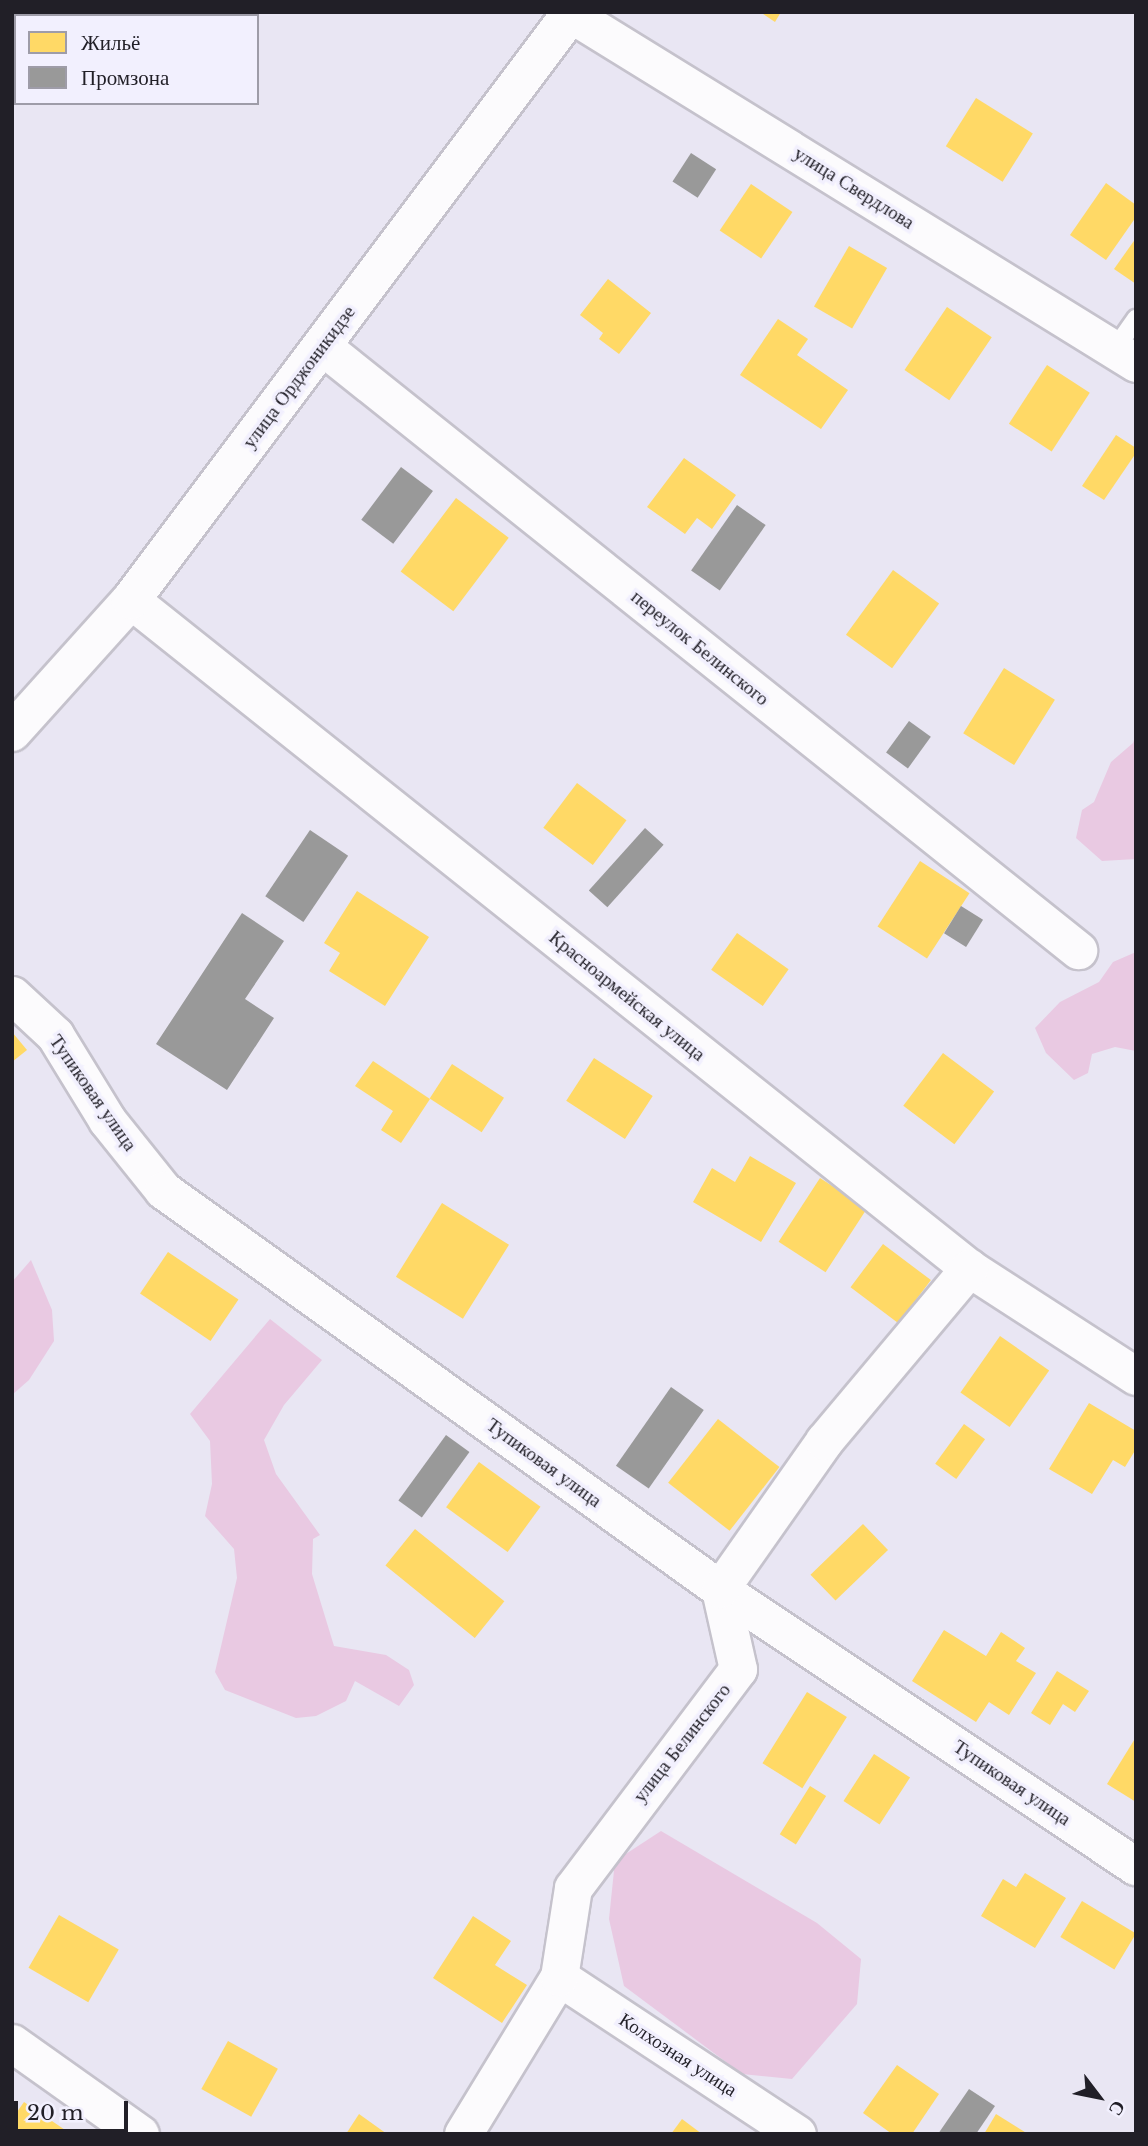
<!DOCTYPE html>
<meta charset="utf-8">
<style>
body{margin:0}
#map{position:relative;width:1148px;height:2146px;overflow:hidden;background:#e9e6f3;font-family:"Libre Baskerville",serif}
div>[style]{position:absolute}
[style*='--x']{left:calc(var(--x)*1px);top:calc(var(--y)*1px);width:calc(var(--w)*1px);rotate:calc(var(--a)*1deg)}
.green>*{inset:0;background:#e9c9e2}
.homes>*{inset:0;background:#ffd966;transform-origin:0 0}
.industry>*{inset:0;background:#999;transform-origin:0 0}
.roads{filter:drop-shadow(2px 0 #c5c2cc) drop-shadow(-2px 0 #c5c2cc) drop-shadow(0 2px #c5c2cc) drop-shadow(0 -2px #c5c2cc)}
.lane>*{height:18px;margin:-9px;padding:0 9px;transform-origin:9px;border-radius:9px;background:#fcfbfd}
.street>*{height:37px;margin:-18.5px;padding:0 18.5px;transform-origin:18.5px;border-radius:18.5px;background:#fcfbfd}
.secondary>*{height:38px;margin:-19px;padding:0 19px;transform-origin:19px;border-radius:19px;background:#fcfbfd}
span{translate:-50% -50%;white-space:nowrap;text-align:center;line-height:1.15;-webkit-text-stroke:7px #f2f0fe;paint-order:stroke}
.street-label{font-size:19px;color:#211f27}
.frame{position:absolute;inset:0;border:14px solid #211f27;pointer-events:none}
.legend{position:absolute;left:14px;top:14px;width:245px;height:91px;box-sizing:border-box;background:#f2f0fe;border:2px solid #9e9ca8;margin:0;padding:9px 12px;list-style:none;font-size:21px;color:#211f27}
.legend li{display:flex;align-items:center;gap:14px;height:35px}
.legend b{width:35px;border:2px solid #9e9ca8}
.north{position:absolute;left:1064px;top:2062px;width:70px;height:70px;-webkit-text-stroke:5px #f2f0fe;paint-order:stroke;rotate:122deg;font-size:19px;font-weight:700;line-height:28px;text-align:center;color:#211f27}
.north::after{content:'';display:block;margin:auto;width:24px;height:32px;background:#211f27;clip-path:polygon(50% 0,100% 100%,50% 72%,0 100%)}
.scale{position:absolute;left:14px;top:2101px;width:114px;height:32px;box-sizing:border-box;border:4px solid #211f27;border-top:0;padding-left:9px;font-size:21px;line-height:24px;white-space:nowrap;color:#211f27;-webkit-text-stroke:5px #f2f0fe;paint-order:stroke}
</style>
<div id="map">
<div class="green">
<i style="clip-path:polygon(1136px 734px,1136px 859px,1102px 861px,1076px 838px,1082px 810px,1094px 802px,1111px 762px,1133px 743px)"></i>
<i style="clip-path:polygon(1136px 952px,1136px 1051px,1115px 1047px,1092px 1054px,1088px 1073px,1074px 1080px,1046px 1053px,1035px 1028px,1060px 1002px,1099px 982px,1113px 962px)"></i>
<i style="clip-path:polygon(31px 1260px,52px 1310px,54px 1341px,29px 1380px,12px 1395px,12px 1282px)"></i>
<i style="clip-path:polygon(270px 1319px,322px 1360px,284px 1405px,264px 1440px,276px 1474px,320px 1535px,313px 1539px,312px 1574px,334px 1646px,386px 1655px,409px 1670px,414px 1685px,399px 1706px,355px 1681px,346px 1701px,316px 1716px,296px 1718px,225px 1690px,215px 1672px,237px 1578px,234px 1549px,205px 1516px,212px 1484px,210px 1441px,190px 1414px)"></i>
<i style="clip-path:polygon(661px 1831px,817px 1923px,861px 1959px,857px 2004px,792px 2079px,742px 2074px,624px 1986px,609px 1919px,615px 1861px)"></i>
</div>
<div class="homes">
<i style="clip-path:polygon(760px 12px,781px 12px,775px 22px)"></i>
<i style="left:976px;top:98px;width:67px;height:57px;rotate:32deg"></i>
<i style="clip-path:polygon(1106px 183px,1136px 205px,1136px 217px,1106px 260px,1070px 235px)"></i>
<i style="left:751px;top:184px;width:50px;height:56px;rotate:34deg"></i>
<i style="clip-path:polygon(1136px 238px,1136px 284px,1114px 269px)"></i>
<i style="left:849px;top:246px;width:44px;height:70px;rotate:30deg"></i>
<i style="clip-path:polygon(608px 279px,651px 313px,619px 354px,599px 339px,603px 333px,580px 315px)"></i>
<i style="left:947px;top:307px;width:54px;height:76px;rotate:34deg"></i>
<i style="clip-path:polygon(778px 319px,808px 339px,797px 355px,848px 390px,821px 429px,740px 375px)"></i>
<i style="left:1047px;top:365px;width:51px;height:70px;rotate:33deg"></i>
<i style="clip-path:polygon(1116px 435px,1136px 448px,1136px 453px,1104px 500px,1082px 486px)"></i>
<i style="clip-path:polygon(684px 458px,736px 495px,712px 529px,697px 518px,685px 534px,647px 507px)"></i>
<i style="left:456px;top:498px;width:66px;height:92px;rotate:37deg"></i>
<i style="left:893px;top:570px;width:57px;height:80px;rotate:36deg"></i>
<i style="left:1004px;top:668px;width:60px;height:77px;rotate:32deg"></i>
<i style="left:577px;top:783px;width:62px;height:56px;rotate:37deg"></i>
<i style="left:920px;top:861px;width:59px;height:78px;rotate:33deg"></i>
<i style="clip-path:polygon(357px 891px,429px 937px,385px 1006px,329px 971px,340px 953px,324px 943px)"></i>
<i style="left:737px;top:933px;width:63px;height:45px;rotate:35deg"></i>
<i style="clip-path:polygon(12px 1032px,27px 1050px,12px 1062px)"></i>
<i style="left:943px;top:1053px;width:64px;height:66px;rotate:37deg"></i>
<i style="left:594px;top:1058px;width:70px;height:51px;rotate:33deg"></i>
<i style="clip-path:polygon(373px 1061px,430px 1099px,401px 1143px,381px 1130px,393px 1111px,355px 1086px)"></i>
<i style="left:452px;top:1064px;width:62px;height:41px;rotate:33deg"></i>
<i style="clip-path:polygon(750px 1156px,796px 1183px,761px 1242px,693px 1202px,712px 1168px,735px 1182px)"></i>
<i style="left:820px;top:1178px;width:56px;height:76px;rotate:33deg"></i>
<i style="left:442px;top:1203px;width:79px;height:87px;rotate:32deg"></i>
<i style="left:883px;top:1244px;width:60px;height:54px;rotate:37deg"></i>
<i style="left:168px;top:1252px;width:85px;height:50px;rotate:34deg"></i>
<i style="left:1000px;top:1336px;width:60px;height:69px;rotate:35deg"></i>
<i style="clip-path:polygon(1089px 1403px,1136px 1431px,1136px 1449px,1125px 1467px,1113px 1460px,1092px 1494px,1049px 1469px)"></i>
<i style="left:718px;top:1419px;width:78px;height:81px;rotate:38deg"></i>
<i style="left:964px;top:1424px;width:26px;height:49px;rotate:36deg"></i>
<i style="left:479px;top:1462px;width:76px;height:56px;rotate:36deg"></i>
<i style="left:863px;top:1524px;width:36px;height:73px;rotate:46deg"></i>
<i style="left:415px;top:1529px;width:115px;height:47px;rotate:39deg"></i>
<i style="clip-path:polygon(944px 1630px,986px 1656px,1001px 1632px,1025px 1648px,1016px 1661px,1036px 1673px,1009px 1715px,989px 1702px,976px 1722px,912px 1681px)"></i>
<i style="clip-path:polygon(1057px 1671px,1089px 1691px,1075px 1712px,1063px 1704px,1050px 1725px,1031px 1713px)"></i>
<i style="left:807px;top:1692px;width:47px;height:84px;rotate:32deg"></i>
<i style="clip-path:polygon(1136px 1737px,1136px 1802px,1107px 1784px)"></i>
<i style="left:874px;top:1754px;width:43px;height:56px;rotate:33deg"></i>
<i style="left:810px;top:1786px;width:19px;height:57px;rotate:32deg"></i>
<i style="clip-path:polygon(1025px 1873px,1066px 1898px,1035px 1948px,981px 1916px,1003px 1879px,1016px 1887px)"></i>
<i style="left:1082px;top:1901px;width:63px;height:42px;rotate:31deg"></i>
<i style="left:59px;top:1915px;width:69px;height:61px;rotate:30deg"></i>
<i style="clip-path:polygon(473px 1916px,511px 1941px,495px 1965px,527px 1985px,502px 2023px,433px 1978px)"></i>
<i style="left:228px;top:2041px;width:57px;height:55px;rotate:29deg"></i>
<i style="clip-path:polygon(897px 2065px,939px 2094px,912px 2134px,892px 2134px,863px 2113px)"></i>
<i style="clip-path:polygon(24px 2102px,71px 2134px,12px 2134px,12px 2119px)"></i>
<i style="clip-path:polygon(359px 2114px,387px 2134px,346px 2134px)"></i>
<i style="clip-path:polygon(996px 2114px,1028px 2134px,984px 2134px)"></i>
<i style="clip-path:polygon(682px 2119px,702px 2134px,671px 2134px)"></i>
</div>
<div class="industry">
<i style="left:691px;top:153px;width:30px;height:34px;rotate:33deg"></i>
<i style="left:401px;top:467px;width:40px;height:66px;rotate:37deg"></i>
<i style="left:737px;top:505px;width:35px;height:80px;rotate:35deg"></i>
<i style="left:909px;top:721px;width:27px;height:39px;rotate:36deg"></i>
<i style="left:645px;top:828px;width:25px;height:84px;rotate:42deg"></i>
<i style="left:310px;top:830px;width:46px;height:80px;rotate:34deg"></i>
<i style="left:961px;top:906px;width:26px;height:32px;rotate:32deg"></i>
<i style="clip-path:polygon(242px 913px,284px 941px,245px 999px,274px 1018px,227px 1090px,156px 1044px)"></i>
<i style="left:671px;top:1387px;width:40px;height:96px;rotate:35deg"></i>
<i style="left:446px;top:1435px;width:29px;height:81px;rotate:36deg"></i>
<i style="clip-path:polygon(969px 2089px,995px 2106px,976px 2134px,938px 2134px)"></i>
</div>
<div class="roads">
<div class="lane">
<i style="--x:1115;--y:349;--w:37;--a:-55"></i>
</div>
<div class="street">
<i style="--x:571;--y:14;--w:664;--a:31.7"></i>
<i style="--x:322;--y:346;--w:968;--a:38.62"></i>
<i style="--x:131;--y:600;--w:1072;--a:38.56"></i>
<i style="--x:969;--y:1268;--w:199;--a:32.9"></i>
<i style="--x:12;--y:995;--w:59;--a:42.9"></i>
<i style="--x:55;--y:1035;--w:100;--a:58.5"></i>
<i style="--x:107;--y:1120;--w:90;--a:51.3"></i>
<i style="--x:163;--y:1190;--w:685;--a:35.62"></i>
<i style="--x:720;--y:1589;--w:500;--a:33.7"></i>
<i style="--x:559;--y:1977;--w:285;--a:33.4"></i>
<i style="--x:12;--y:2043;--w:157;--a:35.4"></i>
<i style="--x:463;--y:2134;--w:184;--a:-58.6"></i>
<i style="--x:559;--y:1977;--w:90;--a:-81.1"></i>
<i style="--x:573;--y:1888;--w:274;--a:-53"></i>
<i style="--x:738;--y:1669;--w:82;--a:-102.7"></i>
<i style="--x:720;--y:1589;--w:181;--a:-54.9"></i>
<i style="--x:824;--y:1441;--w:226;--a:-50"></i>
</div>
<div class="secondary">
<i style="--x:12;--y:732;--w:178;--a:-48"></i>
<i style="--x:131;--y:600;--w:735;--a:-53.13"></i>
</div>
</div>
<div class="street-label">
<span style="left:854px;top:188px;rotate:32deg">улица Свердлова</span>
<span style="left:299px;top:377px;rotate:-53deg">улица Орджоникидзе</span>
<span style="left:700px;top:648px;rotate:39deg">переулок Белинского</span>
<span style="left:627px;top:996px;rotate:39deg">Красноармейская улица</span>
<span style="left:93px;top:1093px;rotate:55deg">Тупиковая улица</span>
<span style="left:544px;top:1463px;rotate:36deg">Тупиковая улица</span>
<span style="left:682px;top:1743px;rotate:-52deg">улица Белинского</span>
<span style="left:1012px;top:1783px;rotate:34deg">Тупиковая улица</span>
<span style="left:678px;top:2055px;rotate:33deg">Колхозная улица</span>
</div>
<div class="frame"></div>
<ul class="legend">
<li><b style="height:19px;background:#ffd966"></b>Жильё</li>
<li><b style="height:19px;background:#999"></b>Промзона</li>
</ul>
<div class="north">С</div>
<div class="scale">20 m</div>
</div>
